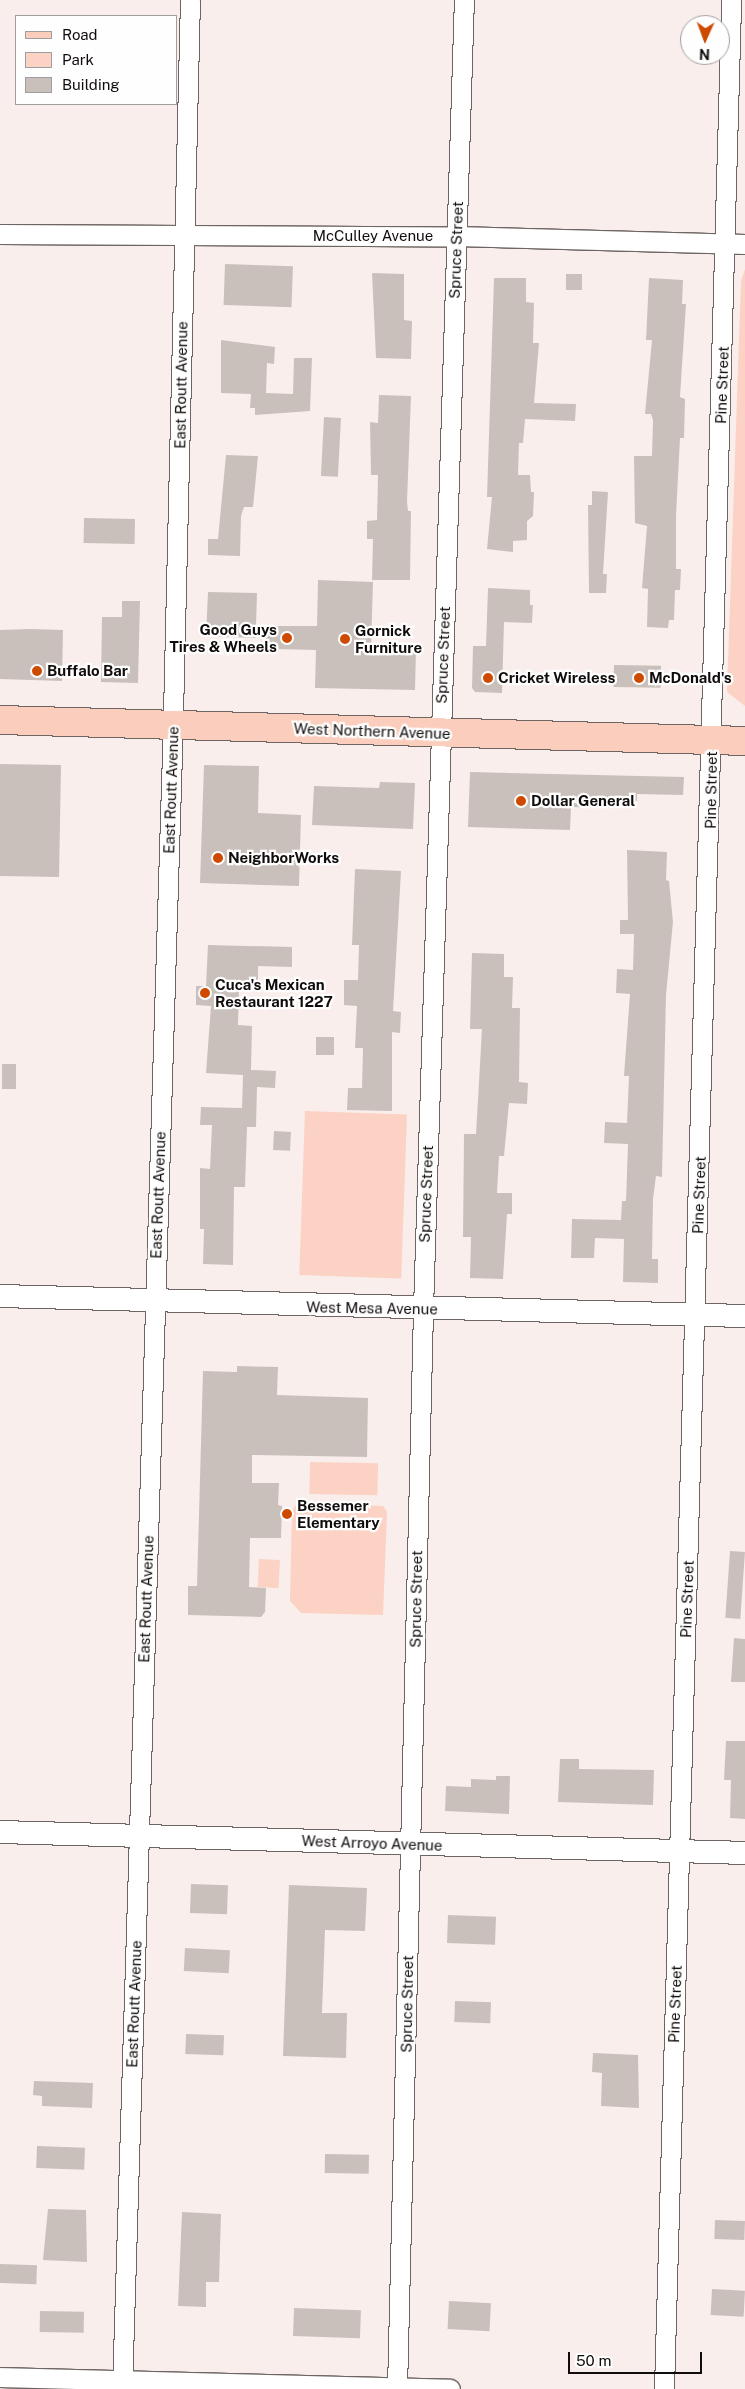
<!DOCTYPE html>
<style>
body{margin:0}
#map{position:relative;width:745px;height:2389px;overflow:hidden;background:#f9eeeb;font-family:"Public Sans",sans-serif}
div>[style]{position:absolute}
[style*='--x']{left:calc(var(--x)*1px);top:calc(var(--y)*1px);width:calc(var(--w)*1px);rotate:calc(var(--a)*1deg)}
.green>*{inset:0;background:#fbd2c3;transform-origin:0 0}
.building>*{inset:0;background:#c9c0bc;transform-origin:0 0}
.roads{filter:drop-shadow(1px 0 #6d6562) drop-shadow(-1px 0 #6d6562) drop-shadow(0 1px #6d6562) drop-shadow(0 -1px #6d6562)}
.minor>*{height:19px;margin:-9.5px;padding:0 9.5px;transform-origin:9.5px;border-radius:9.5px;background:#fff}
.tertiary>*{height:22px;margin:-11px;padding:0 11px;transform-origin:11px;border-radius:11px;background:#fff}
.primary>*{height:28px;margin:-14px;padding:0 14px;transform-origin:14px;border-radius:14px;background:#facdbc}
.dots>*{width:14px;height:14px;translate:-50% -50%;box-sizing:border-box;border:2px solid #fefefe;border-radius:50%}
span{translate:-50% -50%;white-space:nowrap;text-align:center;line-height:1.15;-webkit-text-stroke:4.5px #fefefe;paint-order:stroke}
.street-label{font-size:15px;color:#100c0b}
.poi-label{font-size:15px;color:#100c0b;font-weight:700}
.right{translate:-100% -50%;text-align:right}
.left{translate:0 -50%;text-align:left}
.legend{position:absolute;left:15px;top:15px;width:162px;height:90px;box-sizing:border-box;background:#fefefe;border:1px solid #9f9d9d;margin:0;padding:6px 9px;list-style:none;font-size:15px;color:#100c0b}
.legend li{display:flex;align-items:center;gap:10px;height:25px}
.legend b{width:25px;border:1px solid #9f9d9d}
.north{position:absolute;left:680px;top:15px;width:50px;height:50px;box-sizing:border-box;background:#fefefe;border:1px solid #9f9d9d;border-radius:50%;rotate:182deg;font-size:14px;font-weight:700;line-height:20px;text-align:center;color:#100c0b}
.north::after{content:'';display:block;margin:auto;width:18px;height:22px;background:#cf4a01;clip-path:polygon(50% 0,100% 100%,50% 72%,0 100%)}
.scale{position:absolute;left:568px;top:2352px;width:134px;height:22px;box-sizing:border-box;border:2px solid #100c0b;border-top:0;padding-left:6px;font-size:15px;line-height:18px;white-space:nowrap;color:#100c0b;-webkit-text-stroke:4px #fefefe;paint-order:stroke}
</style>
<div id="map">
<div class="green">
<i style="clip-path:polygon(745px 269px,745px 706px,727px 692px,741px 281px)"></i>
<i style="left:305px;top:1111px;width:102px;height:164px;rotate:2deg"></i>
<i style="left:310px;top:1462px;width:68px;height:32px;rotate:1deg"></i>
<i style="clip-path:polygon(297px 1503px,383px 1506px,387px 1512px,383px 1615px,301px 1613px,290px 1601px,292px 1511px)"></i>
<i style="left:259px;top:1559px;width:21px;height:28px;rotate:3deg"></i>
</div>
<div class="building">
<i style="left:225px;top:264px;width:68px;height:41px;rotate:2deg"></i>
<i style="clip-path:polygon(372px 273px,404px 274px,404px 320px,412px 321px,411px 359px,376px 358px)"></i>
<i style="left:566px;top:274px;width:16px;height:16px"></i>
<i style="clip-path:polygon(494px 278px,526px 278px,526px 302px,534px 303px,533px 343px,539px 343px,534px 403px,576px 404px,575px 421px,525px 419px,523px 443px,519px 443px,518px 475px,530px 475px,531px 492px,534px 492px,533px 516px,527px 521px,527px 540px,513px 541px,513px 552px,487px 549px,492px 497px,487px 497px)"></i>
<i style="clip-path:polygon(649px 278px,683px 280px,682px 304px,686px 304px,680px 397px,685px 399px,684px 438px,680px 438px,676px 516px,676px 569px,681px 569px,680px 590px,675px 590px,674px 620px,669px 620px,668px 628px,647px 627px,648px 589px,642px 588px,647px 526px,635px 523px,634px 456px,652px 456px,653px 420px,651px 414px,645px 414px,652px 340px,646px 340px)"></i>
<i style="clip-path:polygon(221px 340px,275px 347px,274px 364px,267px 363px,266px 393px,293px 394px,294px 358px,312px 358px,310px 411px,255px 415px,255px 408px,250px 408px,251px 394px,221px 393px)"></i>
<i style="clip-path:polygon(379px 395px,411px 396px,407px 502px,408px 511px,411px 511px,410px 580px,372px 580px,373px 539px,367px 539px,367px 521px,377px 520px,378px 475px,371px 475px,370px 422px,378px 423px)"></i>
<i style="left:324px;top:417px;width:17px;height:59px;rotate:3deg"></i>
<i style="clip-path:polygon(226px 455px,258px 456px,253px 507px,244px 507px,241px 516px,240px 556px,208px 555px,208px 539px,218px 539px)"></i>
<i style="clip-path:polygon(592px 491px,608px 492px,603px 574px,607px 574px,606px 593px,589px 593px,588px 505px,592px 505px)"></i>
<i style="left:84px;top:518px;width:51px;height:25px;rotate:1deg"></i>
<i style="clip-path:polygon(318px 580px,373px 582px,371px 648px,416px 649px,415px 690px,315px 688px,316px 650px,274px 649px,256px 630px,256px 638px,206px 636px,208px 592px,257px 593px,256px 626px,317px 626px)"></i>
<i style="clip-path:polygon(488px 588px,530px 590px,530px 605px,533px 605px,532px 623px,504px 622px,502px 693px,475px 692px,472px 688px,473px 646px,486px 646px)"></i>
<i style="clip-path:polygon(122px 601px,140px 601px,138px 683px,101px 682px,102px 617px,122px 617px)"></i>
<i style="clip-path:polygon(30px 629px,63px 630px,62px 681px,0 679px,0 630px)"></i>
<i style="left:614px;top:665px;width:47px;height:22px;rotate:1deg"></i>
<i style="left:0;top:764px;width:61px;height:112px;rotate:1deg"></i>
<i style="clip-path:polygon(204px 765px,259px 766px,258px 813px,301px 815px,299px 886px,200px 883px)"></i>
<i style="clip-path:polygon(470px 772px,684px 777px,683px 795px,637px 794px,637px 801px,625px 801px,625px 805px,613px 808px,571px 807px,570px 830px,468px 827px)"></i>
<i style="clip-path:polygon(380px 782px,415px 783px,413px 829px,312px 825px,314px 786px,379px 788px)"></i>
<i style="clip-path:polygon(627px 850px,667px 852px,666px 880px,669px 881px,673px 922px,666px 995px,662px 1177px,656px 1176px,653px 1199px,652px 1259px,658px 1259px,658px 1283px,623px 1282px,624px 1239px,595px 1238px,594px 1258px,571px 1258px,572px 1219px,621px 1220px,622px 1201px,626px 1201px,628px 1144px,604px 1143px,605px 1122px,627px 1123px,629px 1076px,624px 1076px,630px 994px,616px 993px,617px 969px,633px 970px,634px 934px,620px 934px,620px 920px,628px 920px)"></i>
<i style="clip-path:polygon(355px 869px,401px 871px,393px 1011px,401px 1012px,400px 1033px,392px 1032px,392px 1111px,347px 1110px,348px 1088px,362px 1088px,363px 1048px,355px 1048px,357px 1006px,344px 1005px,344px 980px,358px 980px,359px 945px,352px 945px)"></i>
<i style="clip-path:polygon(208px 945px,292px 947px,292px 967px,258px 966px,258px 984px,246px 983px,246px 991px,239px 990px,238px 1025px,252px 1026px,251px 1070px,276px 1071px,275px 1088px,257px 1087px,256px 1127px,247px 1127px,245px 1187px,234px 1187px,233px 1265px,203px 1264px,204px 1229px,200px 1229px,200px 1168px,210px 1169px,212px 1125px,200px 1125px,201px 1107px,242px 1108px,243px 1075px,206px 1073px,211px 1006px,196px 1005px,196px 986px,206px 986px)"></i>
<i style="clip-path:polygon(472px 953px,504px 954px,504px 977px,513px 977px,512px 1008px,520px 1008px,519px 1082px,528px 1083px,527px 1104px,509px 1103px,504px 1156px,499px 1156px,497px 1193px,512px 1193px,512px 1214px,507px 1214px,503px 1279px,470px 1278px,471px 1237px,463px 1237px,464px 1134px,476px 1134px,482px 1029px,470px 1029px)"></i>
<i style="left:316px;top:1037px;width:18px;height:18px"></i>
<i style="left:2px;top:1064px;width:14px;height:25px"></i>
<i style="left:274px;top:1131px;width:17px;height:19px;rotate:3deg"></i>
<i style="clip-path:polygon(237px 1366px,278px 1367px,277px 1395px,368px 1398px,367px 1457px,252px 1455px,252px 1483px,279px 1483px,278px 1505px,282px 1506px,281px 1538px,250px 1538px,249px 1587px,266px 1588px,265px 1612px,261px 1617px,188px 1615px,188px 1586px,197px 1586px,203px 1371px,237px 1372px)"></i>
<i style="left:730px;top:1551px;width:15px;height:67px;rotate:4deg"></i>
<i style="clip-path:polygon(734px 1638px,745px 1639px,745px 1682px,731px 1682px)"></i>
<i style="clip-path:polygon(726px 1741px,745px 1741px,745px 1819px,730px 1818px,731px 1780px,724px 1780px)"></i>
<i style="clip-path:polygon(560px 1759px,579px 1759px,579px 1769px,654px 1770px,653px 1805px,558px 1802px)"></i>
<i style="clip-path:polygon(496px 1776px,510px 1776px,509px 1814px,445px 1811px,446px 1786px,471px 1787px,471px 1779px,496px 1780px)"></i>
<i style="left:191px;top:1884px;width:37px;height:29px;rotate:2deg"></i>
<i style="clip-path:polygon(289px 1885px,367px 1888px,365px 1931px,325px 1930px,322px 2013px,347px 2013px,346px 2058px,283px 2056px)"></i>
<i style="left:448px;top:1915px;width:48px;height:28px;rotate:2deg"></i>
<i style="left:185px;top:1948px;width:45px;height:23px;rotate:3deg"></i>
<i style="left:455px;top:2001px;width:36px;height:21px;rotate:2deg"></i>
<i style="left:186px;top:2034px;width:38px;height:20px;rotate:2deg"></i>
<i style="clip-path:polygon(593px 2053px,638px 2055px,639px 2108px,601px 2106px,602px 2073px,592px 2072px)"></i>
<i style="clip-path:polygon(34px 2081px,93px 2083px,92px 2108px,42px 2106px,42px 2096px,33px 2095px)"></i>
<i style="left:37px;top:2146px;width:48px;height:22px;rotate:2deg"></i>
<i style="left:325px;top:2154px;width:44px;height:19px;rotate:1deg"></i>
<i style="clip-path:polygon(48px 2209px,86px 2210px,87px 2262px,43px 2260px)"></i>
<i style="clip-path:polygon(182px 2212px,221px 2214px,219px 2282px,206px 2282px,206px 2307px,178px 2306px)"></i>
<i style="left:715px;top:2220px;width:30px;height:19px;rotate:2deg"></i>
<i style="left:0;top:2264px;width:37px;height:19px;rotate:2deg"></i>
<i style="left:712px;top:2289px;width:33px;height:26px;rotate:3deg"></i>
<i style="left:449px;top:2301px;width:42px;height:28px;rotate:3deg"></i>
<i style="left:294px;top:2308px;width:67px;height:28px;rotate:2deg"></i>
<i style="left:40px;top:2311px;width:44px;height:21px;rotate:1deg"></i>
</div>
<div class="roads">
<div class="minor">
<i style="--x:0;--y:234;--w:456;--a:0.3"></i>
<i style="--x:456;--y:236;--w:289;--a:1.6"></i>
<i style="--x:0;--y:2377;--w:450;--a:1.5"></i>
<i style="--x:122;--y:2389;--w:1634;--a:-88.25"></i>
<i style="--x:172;--y:756;--w:756;--a:-88.64"></i>
<i style="--x:397;--y:2389;--w:1080;--a:-88.62"></i>
<i style="--x:423;--y:1309;--w:1310;--a:-88.21"></i>
<i style="--x:664;--y:2389;--w:2390;--a:-88.39"></i>
</div>
<div class="tertiary">
<i style="--x:0;--y:1296;--w:745;--a:1.54"></i>
<i style="--x:0;--y:1832;--w:745;--a:1.61"></i>
</div>
<div class="primary">
<i style="--x:0;--y:720;--w:745;--a:1.61"></i>
</div>
</div>
<div class="dots">
<i style="left:287px;top:638px;background:#cf4a01"></i>
<i style="left:345px;top:639px;background:#cf4a01"></i>
<i style="left:37px;top:671px;background:#cf4a01"></i>
<i style="left:488px;top:678px;background:#cf4a01"></i>
<i style="left:639px;top:678px;background:#cf4a01"></i>
<i style="left:521px;top:801px;background:#cf4a01"></i>
<i style="left:218px;top:858px;background:#cf4a01"></i>
<i style="left:205px;top:993px;background:#cf4a01"></i>
<i style="left:287px;top:1514px;background:#cf4a01"></i>
</div>
<div class="street-label">
<span style="left:373px;top:236px">McCulley Avenue</span>
<span style="left:456px;top:250px;rotate:-88deg">Spruce Street</span>
<span style="left:181px;top:385px;rotate:-89deg">East Routt Avenue</span>
<span style="left:722px;top:385px;rotate:-88deg">Pine Street</span>
<span style="left:443px;top:655px;rotate:-88deg">Spruce Street</span>
<span style="left:372px;top:731px;rotate:2deg">West Northern Avenue</span>
<span style="left:171px;top:790px;rotate:-88deg">East Routt Avenue</span>
<span style="left:711px;top:790px;rotate:-89deg">Pine Street</span>
<span style="left:426px;top:1194px;rotate:-88deg">Spruce Street</span>
<span style="left:158px;top:1195px;rotate:-88deg">East Routt Avenue</span>
<span style="left:699px;top:1195px;rotate:-88deg">Pine Street</span>
<span style="left:372px;top:1308px;rotate:1deg">West Mesa Avenue</span>
<span style="left:146px;top:1599px;rotate:-88deg">East Routt Avenue</span>
<span style="left:416px;top:1599px;rotate:-89deg">Spruce Street</span>
<span style="left:687px;top:1599px;rotate:-88deg">Pine Street</span>
<span style="left:372px;top:1843px;rotate:2deg">West Arroyo Avenue</span>
<span style="left:134px;top:2004px;rotate:-88deg">East Routt Avenue</span>
<span style="left:407px;top:2004px;rotate:-89deg">Spruce Street</span>
<span style="left:675px;top:2004px;rotate:-88deg">Pine Street</span>
</div>
<div class="poi-label">
<span class="right" style="left:277px;top:638px">Good Guys<br>Tires &amp; Wheels</span>
<span class="left" style="left:355px;top:639px">Gornick<br>Furniture</span>
<span class="left" style="left:47px;top:671px">Buffalo Bar</span>
<span class="left" style="left:498px;top:678px">Cricket Wireless</span>
<span class="left" style="left:649px;top:678px">McDonald's</span>
<span class="left" style="left:531px;top:801px">Dollar General</span>
<span class="left" style="left:228px;top:858px">NeighborWorks</span>
<span class="left" style="left:215px;top:993px">Cuca's Mexican<br>Restaurant 1227</span>
<span class="left" style="left:297px;top:1514px">Bessemer<br>Elementary</span>
</div>
<ul class="legend">
<li><b style="height:6px;background:#facdbc"></b>Road</li>
<li><b style="height:14px;background:#fbd2c3"></b>Park</li>
<li><b style="height:14px;background:#c9c0bc"></b>Building</li>
</ul>
<div class="north">N</div>
<div class="scale">50 m</div>
</div>
